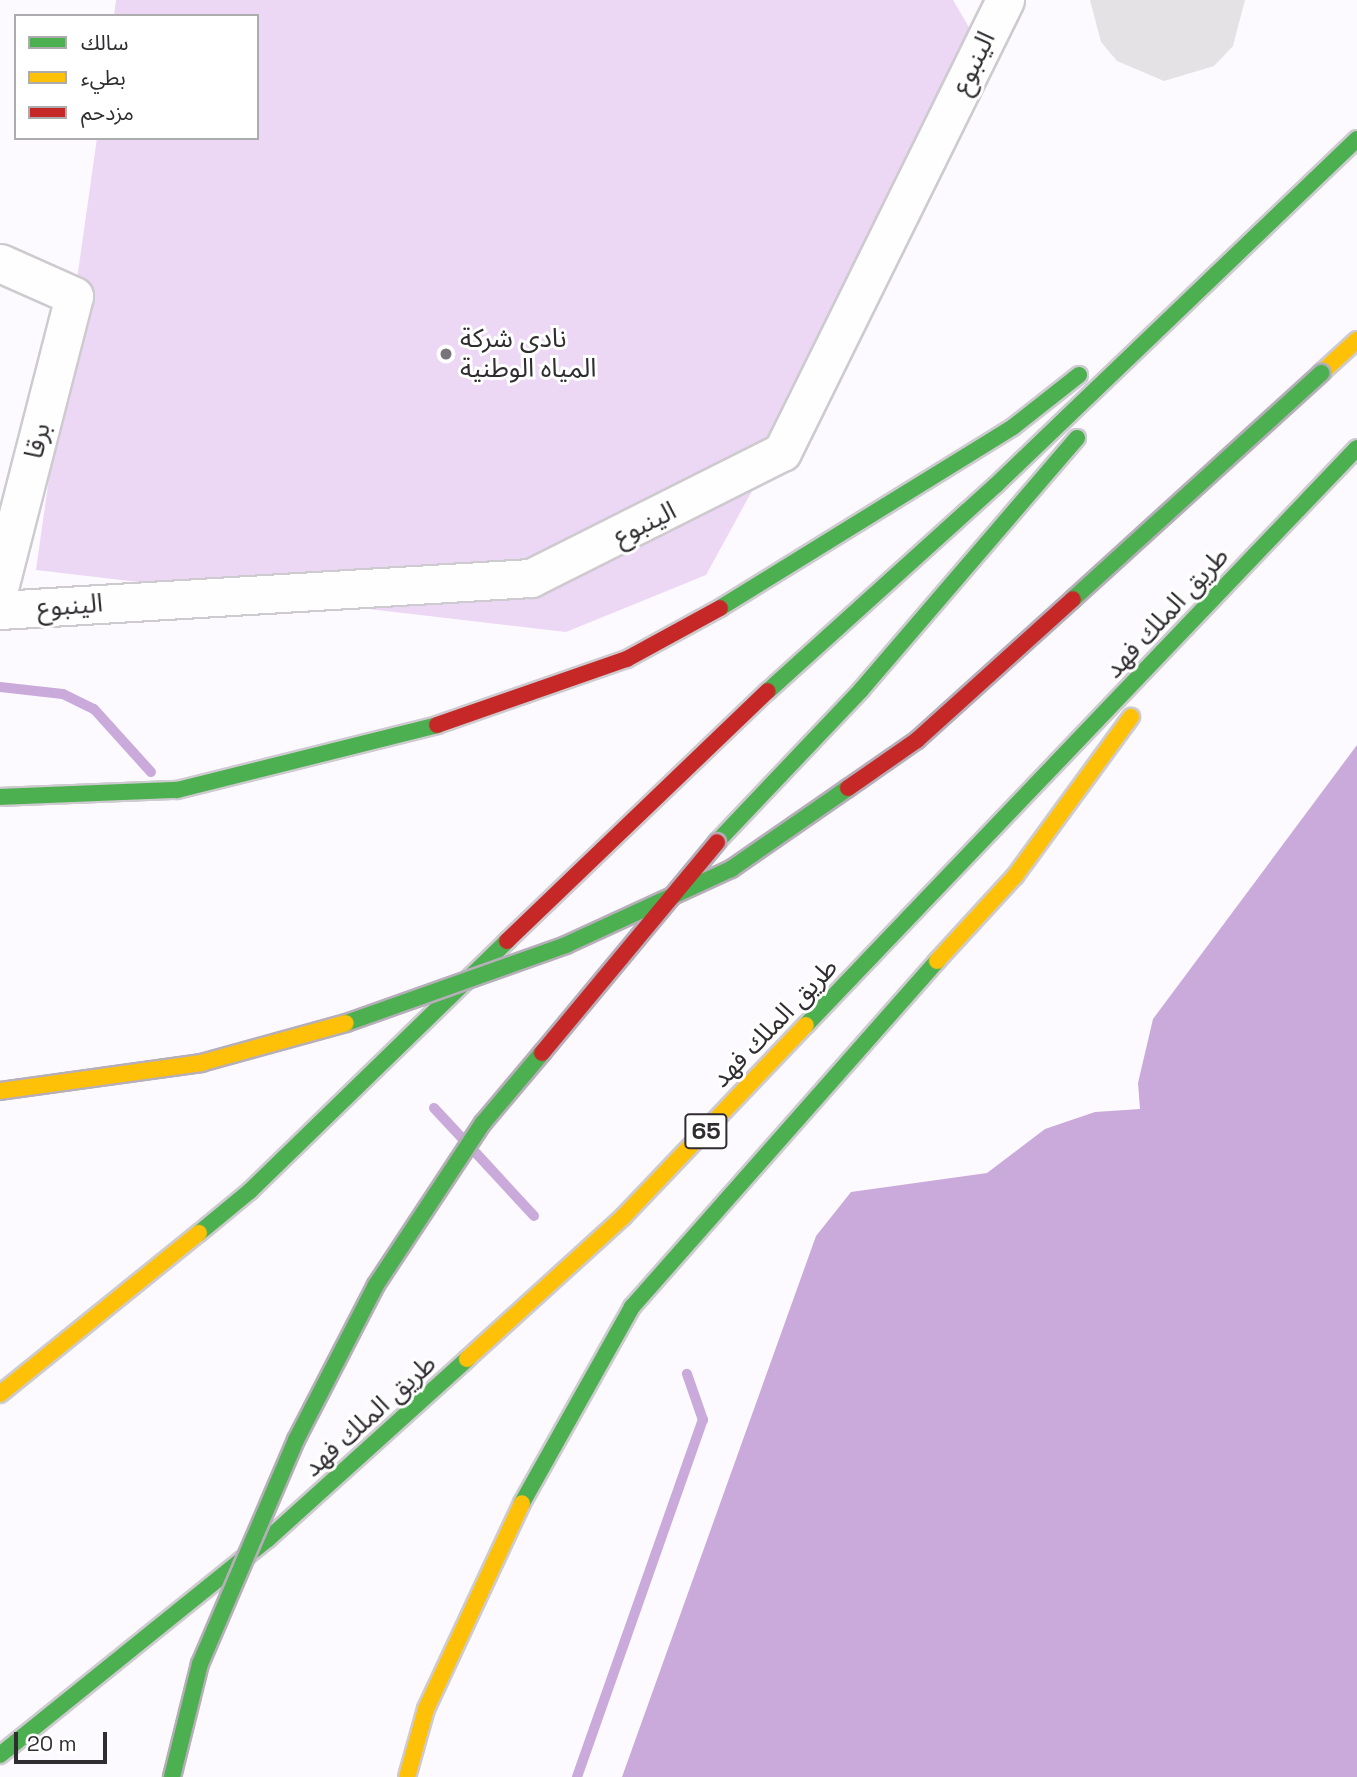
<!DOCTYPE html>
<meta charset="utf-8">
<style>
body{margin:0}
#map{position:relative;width:1357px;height:1777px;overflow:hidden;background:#fcfafe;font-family:"Space Grotesk","Noto Sans Arabic",sans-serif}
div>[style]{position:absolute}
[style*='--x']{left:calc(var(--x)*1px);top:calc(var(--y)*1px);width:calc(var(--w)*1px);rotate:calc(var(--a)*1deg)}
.green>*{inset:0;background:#ecd7f5}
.water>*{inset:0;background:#caaada}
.stream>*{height:10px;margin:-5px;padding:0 5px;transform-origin:5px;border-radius:5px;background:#caaada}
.building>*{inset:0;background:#e5e2e6}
.roads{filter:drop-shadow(2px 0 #cdcbcf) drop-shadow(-2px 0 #cdcbcf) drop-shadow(0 2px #cdcbcf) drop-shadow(0 -2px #cdcbcf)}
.street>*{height:37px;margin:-18.5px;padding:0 18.5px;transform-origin:18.5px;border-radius:18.5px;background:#fffeff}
.fast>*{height:16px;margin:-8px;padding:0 8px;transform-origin:8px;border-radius:8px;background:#4caf50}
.slow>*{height:16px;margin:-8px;padding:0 8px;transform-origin:8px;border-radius:8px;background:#ffc107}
.jam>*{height:16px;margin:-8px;padding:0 8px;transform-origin:8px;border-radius:8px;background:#c62828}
.bridges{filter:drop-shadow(2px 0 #b6afb9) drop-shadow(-2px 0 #b6afb9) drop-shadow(0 2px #b6afb9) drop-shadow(0 -2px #b6afb9)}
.fast-bridge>*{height:16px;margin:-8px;padding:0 8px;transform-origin:8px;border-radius:8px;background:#4caf50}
.slow-bridge>*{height:16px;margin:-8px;padding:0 8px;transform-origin:8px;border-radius:8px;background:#ffc107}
.jam-bridge>*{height:16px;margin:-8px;padding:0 8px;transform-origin:8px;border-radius:8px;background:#c62828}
.dots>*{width:19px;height:19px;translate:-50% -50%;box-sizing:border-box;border:4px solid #fff;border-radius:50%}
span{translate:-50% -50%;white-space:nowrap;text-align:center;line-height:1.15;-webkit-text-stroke:6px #fff;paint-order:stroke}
.shield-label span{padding:2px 5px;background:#fff;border:2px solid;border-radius:5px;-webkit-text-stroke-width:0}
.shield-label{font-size:24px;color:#302d31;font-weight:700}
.street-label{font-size:26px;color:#302d31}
.poi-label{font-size:26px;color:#302d31}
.left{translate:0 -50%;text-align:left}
.legend{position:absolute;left:14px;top:14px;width:245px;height:126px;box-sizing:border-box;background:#fff;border:2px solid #acabad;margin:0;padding:9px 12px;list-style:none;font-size:21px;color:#302d31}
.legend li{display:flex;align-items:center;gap:14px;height:35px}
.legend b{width:35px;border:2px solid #acabad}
.scale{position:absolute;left:14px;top:1732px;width:93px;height:32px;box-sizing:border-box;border:4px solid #302d31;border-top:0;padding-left:9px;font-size:21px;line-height:24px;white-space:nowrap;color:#302d31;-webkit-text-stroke:5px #fff;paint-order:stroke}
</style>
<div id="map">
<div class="green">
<i style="clip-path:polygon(116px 0,953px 0,988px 60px,706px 575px,566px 632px,36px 570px,97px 138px,257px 138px,257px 16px,114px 16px)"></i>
</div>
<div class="water">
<i style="clip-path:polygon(1357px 745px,1357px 1777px,622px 1777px,816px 1236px,851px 1192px,987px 1173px,1045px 1129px,1095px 1112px,1140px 1109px,1138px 1083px,1153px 1019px)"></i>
</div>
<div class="stream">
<i style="--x:0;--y:687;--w:63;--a:6.3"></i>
<i style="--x:63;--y:694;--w:34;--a:26"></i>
<i style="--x:94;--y:709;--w:85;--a:47.9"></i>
<i style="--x:434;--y:1108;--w:41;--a:47"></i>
<i style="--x:475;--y:1152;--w:87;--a:47.3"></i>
<i style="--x:577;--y:1777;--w:379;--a:-70.6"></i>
<i style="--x:703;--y:1420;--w:49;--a:-109.2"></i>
</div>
<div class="building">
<i style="clip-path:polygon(1090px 0,1245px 0,1233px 46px,1214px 66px,1164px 81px,1117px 61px,1101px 42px)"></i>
</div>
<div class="roads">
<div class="street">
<i style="--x:0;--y:263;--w:81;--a:24"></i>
<i style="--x:74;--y:296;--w:298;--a:104.4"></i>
<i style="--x:0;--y:610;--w:532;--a:-3.45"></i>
<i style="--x:531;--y:578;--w:281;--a:-26.7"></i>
<i style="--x:782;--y:452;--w:504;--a:-63.74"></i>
</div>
<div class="fast">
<i style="--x:720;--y:608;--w:344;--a:-31.7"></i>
<i style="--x:1013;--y:427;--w:84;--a:-38.2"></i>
<i style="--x:768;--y:691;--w:307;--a:-42.1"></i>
<i style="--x:996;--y:485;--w:500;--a:-43.78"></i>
<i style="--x:0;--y:797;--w:177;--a:-2.3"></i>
<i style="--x:177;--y:790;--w:268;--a:-14"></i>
<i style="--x:717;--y:842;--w:209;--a:-46.5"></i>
<i style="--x:861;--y:690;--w:332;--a:-49.4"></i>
<i style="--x:806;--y:1025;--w:798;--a:-46.32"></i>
<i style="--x:199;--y:1233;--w:66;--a:-39.5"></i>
<i style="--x:250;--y:1191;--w:359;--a:-44.2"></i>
<i style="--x:522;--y:1503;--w:225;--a:-60.7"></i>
<i style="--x:632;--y:1307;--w:461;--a:-48.6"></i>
<i style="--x:0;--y:1755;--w:344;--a:-38.9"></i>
<i style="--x:268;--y:1539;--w:268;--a:-42.1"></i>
</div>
<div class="slow">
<i style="--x:1321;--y:373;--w:49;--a:-42.5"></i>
<i style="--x:937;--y:961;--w:115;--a:-47.5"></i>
<i style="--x:1015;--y:876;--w:197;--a:-53.9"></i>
<i style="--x:467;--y:1359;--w:211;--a:-42.3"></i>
<i style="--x:623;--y:1217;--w:265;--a:-46.4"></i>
<i style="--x:0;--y:1394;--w:256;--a:-39"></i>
<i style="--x:407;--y:1777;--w:71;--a:-74.4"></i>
<i style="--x:426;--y:1709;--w:227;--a:-65"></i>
</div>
<div class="jam">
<i style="--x:437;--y:725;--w:201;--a:-19.2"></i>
<i style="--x:627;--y:659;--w:106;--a:-28.7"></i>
<i style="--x:507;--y:941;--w:361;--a:-43.8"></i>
</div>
</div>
<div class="bridges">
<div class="fast-bridge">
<i style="--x:1073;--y:599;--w:336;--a:-42.3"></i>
<i style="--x:346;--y:1023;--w:233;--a:-19.5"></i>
<i style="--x:566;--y:945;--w:182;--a:-24.7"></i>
<i style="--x:731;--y:869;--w:142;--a:-34.7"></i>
<i style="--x:172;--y:1777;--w:116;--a:-76.1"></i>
<i style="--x:200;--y:1664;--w:244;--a:-66.8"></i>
<i style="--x:296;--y:1440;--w:174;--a:-62.7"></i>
<i style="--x:376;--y:1285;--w:194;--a:-56.6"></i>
<i style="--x:483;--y:1123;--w:92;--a:-49.9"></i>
</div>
<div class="slow-bridge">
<i style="--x:0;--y:1091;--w:203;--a:-7.9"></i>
<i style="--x:201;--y:1063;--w:150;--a:-15.4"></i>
</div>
<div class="jam-bridge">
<i style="--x:848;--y:788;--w:84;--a:-34.8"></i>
<i style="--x:917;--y:740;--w:210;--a:-42.1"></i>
<i style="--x:542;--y:1053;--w:274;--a:-50.3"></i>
</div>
</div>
<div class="dots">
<i style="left:446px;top:354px;background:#777579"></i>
</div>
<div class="shield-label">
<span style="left:706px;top:1131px">65</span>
</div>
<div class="street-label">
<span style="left:974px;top:63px;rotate:-64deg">الينبوع</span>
<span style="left:38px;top:441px;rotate:-76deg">برقا</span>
<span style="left:645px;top:524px;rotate:-26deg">الينبوع</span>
<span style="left:70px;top:606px;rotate:-4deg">الينبوع</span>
<span style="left:1167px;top:613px;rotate:-47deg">طريق الملك فهد</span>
<span style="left:775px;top:1023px;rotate:-46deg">طريق الملك فهد</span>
<span style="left:370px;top:1416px;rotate:-42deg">طريق الملك فهد</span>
</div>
<div class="poi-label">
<span class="left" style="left:460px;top:354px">نادي شركة<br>المياه الوطنية</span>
</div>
<ul class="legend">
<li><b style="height:9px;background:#4caf50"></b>سالك</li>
<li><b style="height:9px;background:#ffc107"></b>بطيء</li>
<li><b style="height:9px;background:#c62828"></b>مزدحم</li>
</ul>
<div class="scale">20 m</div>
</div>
